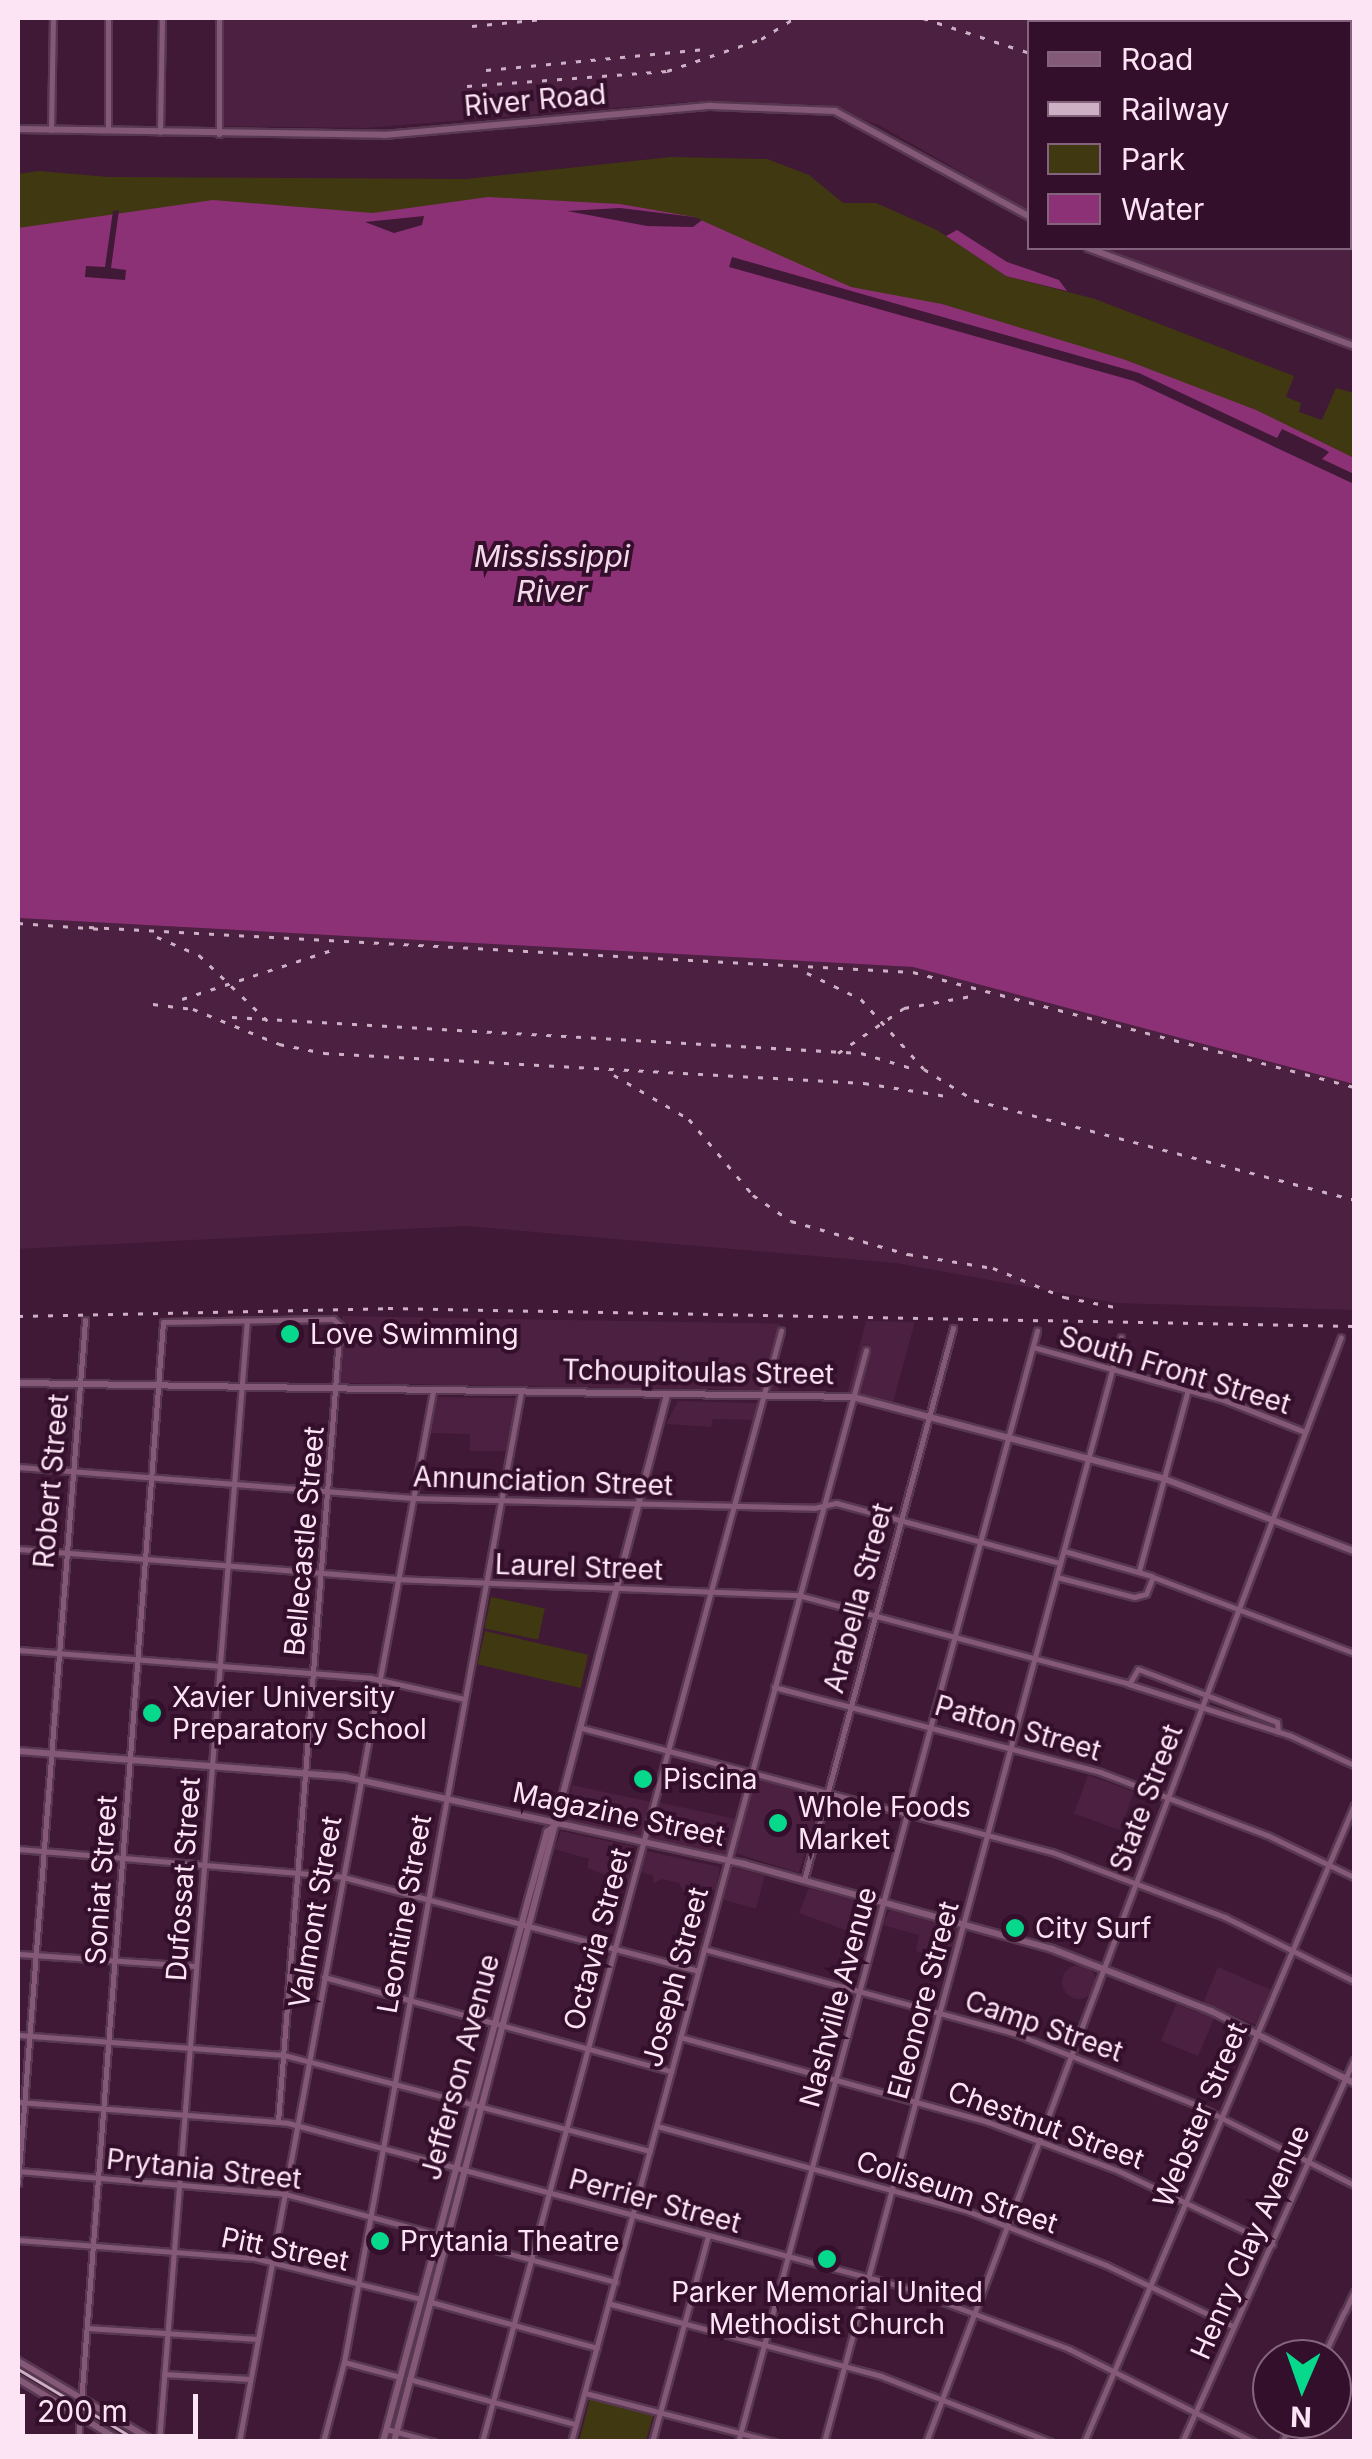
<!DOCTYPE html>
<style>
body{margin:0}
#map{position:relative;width:1372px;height:2459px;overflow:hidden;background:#3f1935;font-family:Inter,sans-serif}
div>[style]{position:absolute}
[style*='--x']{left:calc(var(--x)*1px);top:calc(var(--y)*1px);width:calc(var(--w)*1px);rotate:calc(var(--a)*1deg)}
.built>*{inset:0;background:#4c2040;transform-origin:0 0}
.round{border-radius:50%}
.green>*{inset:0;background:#403811;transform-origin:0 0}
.water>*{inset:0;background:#8c3176}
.pier>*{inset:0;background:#3f1935}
.roads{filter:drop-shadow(2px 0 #583850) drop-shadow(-2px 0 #583850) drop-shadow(0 2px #583850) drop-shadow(0 -2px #583850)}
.street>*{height:5px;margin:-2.5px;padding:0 2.5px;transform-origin:2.5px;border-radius:2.5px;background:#845977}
.secondary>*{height:6px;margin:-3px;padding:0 3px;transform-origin:3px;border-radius:3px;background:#845977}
.tram>*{height:2.5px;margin:-1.25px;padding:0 1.25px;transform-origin:1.25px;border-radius:1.25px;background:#cdb0c4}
.rail>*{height:2.5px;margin-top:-1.25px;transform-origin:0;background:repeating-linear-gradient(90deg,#cdb0c4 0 5px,transparent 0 15px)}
.dots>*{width:28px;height:28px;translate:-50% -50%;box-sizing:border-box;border:5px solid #340f2b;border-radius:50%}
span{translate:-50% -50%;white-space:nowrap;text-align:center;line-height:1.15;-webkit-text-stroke:8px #340f2b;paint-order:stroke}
.street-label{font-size:28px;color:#fde4f5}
.poi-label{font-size:28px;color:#fde4f5}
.left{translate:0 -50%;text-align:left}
.water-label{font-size:30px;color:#f3daea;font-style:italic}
.frame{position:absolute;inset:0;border:20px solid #fde4f5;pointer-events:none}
.legend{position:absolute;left:1027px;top:20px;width:325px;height:230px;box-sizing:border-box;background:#340f2b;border:2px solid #84647c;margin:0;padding:12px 18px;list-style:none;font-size:30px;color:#fde4f5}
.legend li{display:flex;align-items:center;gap:20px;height:50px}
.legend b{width:50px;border:2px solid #84647c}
.north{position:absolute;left:1252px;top:2339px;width:100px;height:100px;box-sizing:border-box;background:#340f2b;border:2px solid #84647c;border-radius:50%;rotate:182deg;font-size:28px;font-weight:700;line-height:40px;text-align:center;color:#fde4f5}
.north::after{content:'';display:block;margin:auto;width:35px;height:45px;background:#06d98b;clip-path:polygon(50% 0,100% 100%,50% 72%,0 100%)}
.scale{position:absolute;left:20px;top:2394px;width:178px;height:45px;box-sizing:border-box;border:5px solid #fde4f5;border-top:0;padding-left:12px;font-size:30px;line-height:35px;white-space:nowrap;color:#fde4f5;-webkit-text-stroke:8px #340f2b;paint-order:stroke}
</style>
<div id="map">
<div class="built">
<i style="clip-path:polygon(215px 18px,1354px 18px,1354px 342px,1101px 248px,1350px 248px,1350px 22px,1030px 22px,1029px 211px,879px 125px,820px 105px,703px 101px,366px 128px,215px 126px)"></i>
<i style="clip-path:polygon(18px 918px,913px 967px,1354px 1084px,1354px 1310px,1116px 1303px,896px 1263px,465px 1226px,18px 1249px)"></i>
<i style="left:342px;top:1316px;width:438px;height:67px;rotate:1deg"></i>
<i style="clip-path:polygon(866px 1321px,915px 1322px,893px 1402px,847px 1393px)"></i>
<i style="clip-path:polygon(435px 1397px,517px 1398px,507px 1451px,470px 1451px,470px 1434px,427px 1433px)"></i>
<i style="clip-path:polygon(678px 1401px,758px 1403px,754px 1420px,713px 1419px,711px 1427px,666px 1424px)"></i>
<i style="left:1088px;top:1775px;width:49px;height:41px;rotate:20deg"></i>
<i style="left:756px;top:1777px;width:69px;height:79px;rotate:17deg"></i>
<i style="left:572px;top:1785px;width:80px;height:36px;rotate:12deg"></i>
<i style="left:657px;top:1802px;width:80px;height:38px;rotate:12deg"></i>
<i style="clip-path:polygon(561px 1831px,635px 1847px,628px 1883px,587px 1868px,589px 1859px,554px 1849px)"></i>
<i style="clip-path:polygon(646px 1851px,720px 1867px,716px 1891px,697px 1885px,685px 1895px,679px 1883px,662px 1879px,653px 1884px,654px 1876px,640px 1872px)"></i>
<i style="left:732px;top:1867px;width:34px;height:34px;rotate:15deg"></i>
<i style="clip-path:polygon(809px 1888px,872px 1905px,864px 1937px,799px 1913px)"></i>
<i style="clip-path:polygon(890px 1910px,958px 1927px,949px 1961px,916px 1951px,919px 1935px,882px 1925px)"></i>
<i class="round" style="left:1062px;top:1965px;width:34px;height:34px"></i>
<i style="clip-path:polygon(1218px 1967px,1271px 1990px,1256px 2025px,1218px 2009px,1198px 2056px,1161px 2041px,1176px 2004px,1199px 2013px)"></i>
</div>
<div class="green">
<i style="clip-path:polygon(671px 157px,767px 159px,809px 175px,843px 203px,876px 203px,937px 230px,1006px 276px,1095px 299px,1294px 376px,1286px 397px,1301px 403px,1299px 412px,1322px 420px,1336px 388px,1354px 393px,1354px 465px,18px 235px,18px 174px,39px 171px,109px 177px,466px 179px)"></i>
<i style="left:491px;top:1597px;width:55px;height:32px;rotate:12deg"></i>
<i style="left:485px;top:1631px;width:106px;height:34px;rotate:13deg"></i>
<i style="clip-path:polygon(590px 2399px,653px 2416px,646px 2441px,579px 2441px)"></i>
</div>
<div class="water">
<i style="clip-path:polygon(488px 197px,620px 204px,694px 217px,851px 287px,942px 304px,1123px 359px,1256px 410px,1354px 458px,1354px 1084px,913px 967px,18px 918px,18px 228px,213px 200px,373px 213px)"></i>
<i style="clip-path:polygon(957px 230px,1007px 262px,1059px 280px,1067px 291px,1006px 276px,946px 236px)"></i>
</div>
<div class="pier">
<i style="clip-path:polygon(620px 208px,694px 217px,702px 220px,693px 227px,647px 226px,567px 211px)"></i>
<i style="clip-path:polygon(119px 210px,111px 268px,126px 270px,125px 280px,85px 277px,86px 266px,105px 267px,113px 211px)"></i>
<i style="clip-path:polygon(424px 216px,422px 225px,394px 233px,365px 222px)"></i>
<i style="clip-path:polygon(732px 257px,1139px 373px,1277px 438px,1282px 429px,1324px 449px,1329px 452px,1322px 459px,1354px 474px,1354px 484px,1134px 381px,729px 267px)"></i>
</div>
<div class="roads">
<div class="street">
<i style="--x:108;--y:18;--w:111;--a:90"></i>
<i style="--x:51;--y:130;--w:112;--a:-89"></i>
<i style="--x:160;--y:132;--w:114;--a:-89"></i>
<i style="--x:219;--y:134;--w:116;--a:-90"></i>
<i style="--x:1033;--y:1347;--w:198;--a:15.5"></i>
<i style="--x:1224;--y:1400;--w:87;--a:21.6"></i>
<i style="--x:18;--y:1467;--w:394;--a:4.5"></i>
<i style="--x:411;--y:1498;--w:403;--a:1.4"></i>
<i style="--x:814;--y:1508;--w:23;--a:-13"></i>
<i style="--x:836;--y:1503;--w:232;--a:15"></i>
<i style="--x:18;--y:1549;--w:380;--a:4.5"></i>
<i style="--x:397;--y:1579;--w:401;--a:2.3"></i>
<i style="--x:798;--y:1595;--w:343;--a:15"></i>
<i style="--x:1129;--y:1684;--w:168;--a:17.7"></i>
<i style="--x:1289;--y:1735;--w:72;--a:24.8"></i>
<i style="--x:1064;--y:1551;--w:91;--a:15.9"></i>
<i style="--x:1139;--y:1571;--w:188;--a:-74.9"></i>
<i style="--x:1057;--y:1577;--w:80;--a:14.6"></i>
<i style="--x:1134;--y:1597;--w:12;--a:-14"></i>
<i style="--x:1146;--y:1594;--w:18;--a:-68"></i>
<i style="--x:1153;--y:1577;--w:215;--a:20.7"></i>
<i style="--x:18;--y:1650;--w:354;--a:4.5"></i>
<i style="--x:371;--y:1678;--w:95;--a:12.7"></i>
<i style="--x:1129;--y:1684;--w:17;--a:-59"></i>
<i style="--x:1138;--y:1669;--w:149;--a:20.9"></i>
<i style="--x:1277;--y:1722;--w:10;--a:84"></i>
<i style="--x:774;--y:1687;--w:337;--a:14.6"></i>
<i style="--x:1100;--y:1772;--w:178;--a:20.7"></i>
<i style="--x:1267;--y:1835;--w:97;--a:25.8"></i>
<i style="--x:582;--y:1728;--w:486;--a:14.8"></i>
<i style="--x:1052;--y:1852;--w:185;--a:20.6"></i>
<i style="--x:1225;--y:1917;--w:144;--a:26.4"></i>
<i style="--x:18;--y:1849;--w:326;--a:4.9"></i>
<i style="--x:343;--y:1877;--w:367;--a:14.8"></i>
<i style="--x:804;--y:1880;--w:572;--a:-74.89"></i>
<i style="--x:704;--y:1949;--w:320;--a:15.2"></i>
<i style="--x:1013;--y:2033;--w:192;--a:21.4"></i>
<i style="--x:1192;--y:2103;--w:182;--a:26.8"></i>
<i style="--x:18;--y:1954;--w:178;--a:3.9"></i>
<i style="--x:324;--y:1977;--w:360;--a:15.2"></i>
<i style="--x:18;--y:2035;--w:267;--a:4.3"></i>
<i style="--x:284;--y:2055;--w:378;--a:14.7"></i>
<i style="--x:680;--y:2037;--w:320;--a:15.4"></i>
<i style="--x:988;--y:2122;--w:140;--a:20.5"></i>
<i style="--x:1119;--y:2171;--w:170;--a:25.5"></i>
<i style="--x:18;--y:2102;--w:271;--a:4.4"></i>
<i style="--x:288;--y:2123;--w:633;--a:14.91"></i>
<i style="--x:900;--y:2286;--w:180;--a:20.4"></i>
<i style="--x:1069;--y:2349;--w:207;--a:26.7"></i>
<i style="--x:657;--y:2126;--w:319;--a:15.3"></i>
<i style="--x:965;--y:2210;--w:151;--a:21.3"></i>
<i style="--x:1106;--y:2265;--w:141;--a:25.7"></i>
<i style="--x:18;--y:2171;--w:268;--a:4.9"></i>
<i style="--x:285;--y:2194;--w:342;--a:14.9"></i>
<i style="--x:18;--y:2183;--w:866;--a:-85.56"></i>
<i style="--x:18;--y:2240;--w:237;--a:4.4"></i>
<i style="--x:254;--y:2258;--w:172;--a:13.8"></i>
<i style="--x:431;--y:2302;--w:172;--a:15.5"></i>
<i style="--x:611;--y:2304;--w:279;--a:14.9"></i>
<i style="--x:881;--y:2376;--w:182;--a:21.2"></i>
<i style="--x:1345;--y:2311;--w:21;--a:-65"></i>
<i style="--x:87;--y:2328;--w:171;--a:3.7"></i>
<i style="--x:1322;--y:2359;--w:52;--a:-64.9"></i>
<i style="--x:344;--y:2362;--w:58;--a:15"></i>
<i style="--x:164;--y:2374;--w:86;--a:3.3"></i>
<i style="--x:409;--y:2379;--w:172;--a:15.2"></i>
<i style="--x:1332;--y:2379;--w:25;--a:27"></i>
<i style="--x:585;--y:2393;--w:196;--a:14.5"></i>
<i style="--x:386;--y:2429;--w:50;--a:15.2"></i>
<i style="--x:78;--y:2442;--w:1123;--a:-85.66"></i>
<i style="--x:163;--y:1322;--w:170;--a:-1"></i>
<i style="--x:333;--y:1319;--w:9;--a:41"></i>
<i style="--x:340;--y:1325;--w:799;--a:94.45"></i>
<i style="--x:159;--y:2442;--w:1125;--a:-85.52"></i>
<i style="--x:239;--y:2442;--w:1069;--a:-79.54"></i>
<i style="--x:323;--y:2442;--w:83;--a:-75.3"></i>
<i style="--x:344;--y:2362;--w:986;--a:-79.66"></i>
<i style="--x:482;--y:2442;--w:1151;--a:-74.94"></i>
<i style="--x:571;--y:2442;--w:1131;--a:-74.88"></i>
<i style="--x:652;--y:2442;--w:213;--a:-74.8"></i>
<i style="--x:738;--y:2442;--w:1151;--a:-74.94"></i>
<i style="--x:824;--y:2442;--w:1144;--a:-74.96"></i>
<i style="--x:926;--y:2442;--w:1180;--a:-69.42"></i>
<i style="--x:1084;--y:2442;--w:692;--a:-67.03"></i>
<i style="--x:1182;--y:2442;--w:419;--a:-65.8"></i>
<i style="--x:1282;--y:2442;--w:25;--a:-64"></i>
</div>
<div class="secondary">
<i style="--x:18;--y:129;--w:366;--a:0.9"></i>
<i style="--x:384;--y:135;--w:328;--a:-5.1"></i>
<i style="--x:711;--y:106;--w:124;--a:2.3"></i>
<i style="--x:835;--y:111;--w:222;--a:28.5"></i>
<i style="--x:1088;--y:248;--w:283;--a:20.2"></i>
<i style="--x:18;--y:1383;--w:835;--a:0.96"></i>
<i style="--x:853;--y:1397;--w:323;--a:14.7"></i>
<i style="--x:1165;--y:1479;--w:202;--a:20.9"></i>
<i style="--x:18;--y:1751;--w:329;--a:4.5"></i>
<i style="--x:346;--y:1777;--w:407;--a:12.3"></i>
<i style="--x:744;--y:1864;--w:320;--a:15.4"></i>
<i style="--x:1052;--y:1949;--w:171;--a:21.3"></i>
<i style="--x:1211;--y:2011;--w:160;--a:26.7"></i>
<i style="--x:18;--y:2361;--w:159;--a:30.6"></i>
<i style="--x:18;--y:2379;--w:122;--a:31.2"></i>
<i style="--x:383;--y:2442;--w:561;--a:-75.02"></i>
<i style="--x:528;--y:1900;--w:71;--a:-74.4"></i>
<i style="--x:547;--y:1832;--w:11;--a:-38"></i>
<i style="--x:394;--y:2442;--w:1082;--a:-75.39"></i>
</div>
</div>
<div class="tram">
<i style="--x:18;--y:2369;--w:142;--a:30.9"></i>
</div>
<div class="rail">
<i style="--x:923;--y:18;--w:113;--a:18.1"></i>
<i style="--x:472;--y:26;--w:72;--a:-5.6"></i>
<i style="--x:486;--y:70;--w:220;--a:-5.5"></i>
<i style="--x:467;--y:86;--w:201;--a:-4.3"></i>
<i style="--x:667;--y:71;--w:99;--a:-18.8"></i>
<i style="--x:761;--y:39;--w:39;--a:-32"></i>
<i style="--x:1350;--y:155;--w:4;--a:14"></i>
<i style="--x:18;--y:923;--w:84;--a:4.1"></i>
<i style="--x:89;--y:927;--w:825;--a:3.13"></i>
<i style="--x:913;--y:972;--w:456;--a:14.6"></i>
<i style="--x:157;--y:937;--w:46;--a:23.2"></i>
<i style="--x:199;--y:955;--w:98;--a:43.8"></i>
<i style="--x:807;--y:973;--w:60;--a:25.7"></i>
<i style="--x:861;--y:999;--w:94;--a:48"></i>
<i style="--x:924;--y:1069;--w:59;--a:31.8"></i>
<i style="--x:974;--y:1100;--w:393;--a:14.7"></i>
<i style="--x:182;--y:999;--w:164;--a:-18.1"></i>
<i style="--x:153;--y:1004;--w:40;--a:7.1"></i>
<i style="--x:193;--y:1009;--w:93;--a:22.1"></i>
<i style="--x:279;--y:1044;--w:46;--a:11.3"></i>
<i style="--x:324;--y:1053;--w:541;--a:3.18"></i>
<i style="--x:864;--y:1083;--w:90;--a:8.9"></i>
<i style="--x:232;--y:1017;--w:630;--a:3.28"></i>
<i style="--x:861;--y:1053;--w:59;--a:16.6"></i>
<i style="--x:838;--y:1053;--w:80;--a:-34.3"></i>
<i style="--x:904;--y:1008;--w:74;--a:-10.1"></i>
<i style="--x:614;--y:1075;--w:87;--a:30.4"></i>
<i style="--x:689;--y:1119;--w:99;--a:49.9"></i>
<i style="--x:753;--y:1195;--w:46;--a:34.4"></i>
<i style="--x:791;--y:1221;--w:122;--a:15.8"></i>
<i style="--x:908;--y:1254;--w:86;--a:9.4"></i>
<i style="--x:993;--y:1268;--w:77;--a:22.2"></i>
<i style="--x:1064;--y:1297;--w:52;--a:11.1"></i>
<i style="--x:18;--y:1316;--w:370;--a:-1.2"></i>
<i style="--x:388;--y:1308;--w:966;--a:1.07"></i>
</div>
<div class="dots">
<i style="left:290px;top:1334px;background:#06d98b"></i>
<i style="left:152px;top:1713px;background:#06d98b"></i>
<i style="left:643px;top:1779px;background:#06d98b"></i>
<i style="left:778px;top:1823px;background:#06d98b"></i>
<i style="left:1015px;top:1928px;background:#06d98b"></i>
<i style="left:380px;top:2241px;background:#06d98b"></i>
<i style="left:827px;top:2259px;background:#06d98b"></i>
</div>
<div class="street-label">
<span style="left:535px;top:100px;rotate:-5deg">River Road</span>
<span style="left:1175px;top:1370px;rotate:17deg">South Front Street</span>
<span style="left:698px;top:1372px;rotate:1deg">Tchoupitoulas Street</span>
<span style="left:51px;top:1481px;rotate:-85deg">Robert Street</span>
<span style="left:543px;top:1481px;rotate:2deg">Annunciation Street</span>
<span style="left:304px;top:1541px;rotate:-85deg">Bellecastle Street</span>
<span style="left:579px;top:1567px;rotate:2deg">Laurel Street</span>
<span style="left:858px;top:1598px;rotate:-75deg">Arabella Street</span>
<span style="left:1018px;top:1728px;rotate:16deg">Patton Street</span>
<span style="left:1146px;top:1798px;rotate:-69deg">State Street</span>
<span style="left:619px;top:1814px;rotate:12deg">Magazine Street</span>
<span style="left:183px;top:1879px;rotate:-86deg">Dufossat Street</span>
<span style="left:101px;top:1880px;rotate:-86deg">Soniat Street</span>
<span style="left:315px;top:1912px;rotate:-80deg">Valmont Street</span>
<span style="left:404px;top:1914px;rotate:-80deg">Leontine Street</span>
<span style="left:597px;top:1939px;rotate:-75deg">Octavia Street</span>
<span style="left:675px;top:1977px;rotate:-75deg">Joseph Street</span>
<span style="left:838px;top:1997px;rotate:-75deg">Nashville Avenue</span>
<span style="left:923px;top:2000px;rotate:-75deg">Eleonore Street</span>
<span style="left:1044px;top:2026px;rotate:19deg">Camp Street</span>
<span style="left:460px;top:2067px;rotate:-75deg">Jefferson Avenue</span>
<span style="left:1200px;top:2115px;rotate:-67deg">Webster Street</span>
<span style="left:1046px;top:2125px;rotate:20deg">Chestnut Street</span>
<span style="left:204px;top:2169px;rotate:6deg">Prytania Street</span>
<span style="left:957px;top:2192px;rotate:18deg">Coliseum Street</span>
<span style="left:655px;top:2201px;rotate:15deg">Perrier Street</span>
<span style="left:1250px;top:2242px;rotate:-66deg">Henry Clay Avenue</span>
<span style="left:285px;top:2249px;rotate:11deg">Pitt Street</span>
</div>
<div class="poi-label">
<span class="left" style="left:310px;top:1334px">Love Swimming</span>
<span class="left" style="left:172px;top:1713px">Xavier University<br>Preparatory School</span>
<span class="left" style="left:663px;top:1779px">Piscina</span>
<span class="left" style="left:798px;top:1823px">Whole Foods<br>Market</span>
<span class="left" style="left:1035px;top:1928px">City Surf</span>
<span class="left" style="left:400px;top:2241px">Prytania Theatre</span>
<span style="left:827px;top:2308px">Parker Memorial United<br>Methodist Church</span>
</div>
<div class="water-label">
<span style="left:552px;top:573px">Mississippi<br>River</span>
</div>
<div class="frame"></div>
<ul class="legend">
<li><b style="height:12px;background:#845977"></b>Road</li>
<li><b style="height:12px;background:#cdb0c4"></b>Railway</li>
<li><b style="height:28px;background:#403811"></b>Park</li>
<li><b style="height:28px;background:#8c3176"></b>Water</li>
</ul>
<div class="north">N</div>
<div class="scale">200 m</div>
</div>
